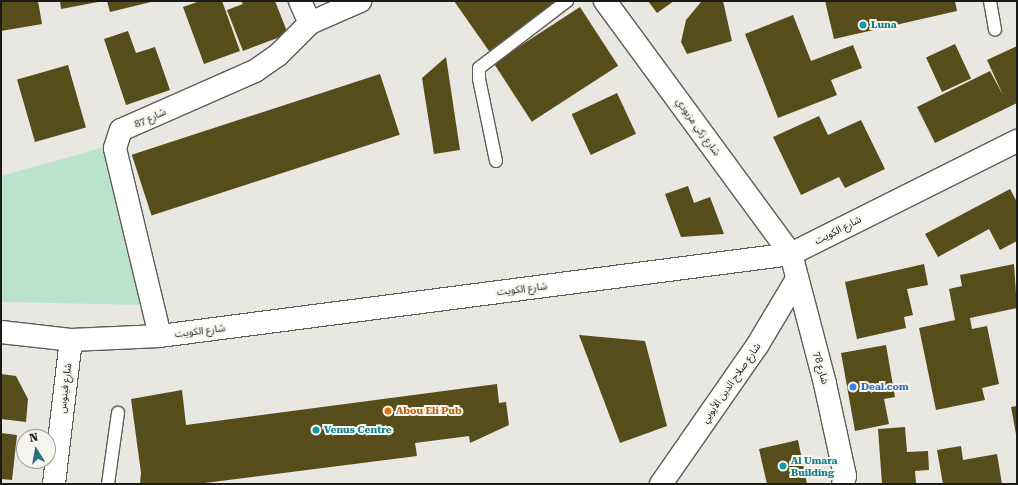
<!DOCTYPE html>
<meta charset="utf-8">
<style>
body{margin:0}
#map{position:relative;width:1018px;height:485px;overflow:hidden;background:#e8e7e1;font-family:"Roboto Serif","Noto Sans Arabic",serif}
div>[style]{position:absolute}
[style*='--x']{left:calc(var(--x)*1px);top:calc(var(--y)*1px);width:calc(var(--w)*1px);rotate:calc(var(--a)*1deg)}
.green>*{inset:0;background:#bbe3cc}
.building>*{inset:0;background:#574d1a;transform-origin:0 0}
.roads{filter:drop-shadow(1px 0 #5f5d58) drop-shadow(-1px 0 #5f5d58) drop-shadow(0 1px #5f5d58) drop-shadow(0 -1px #5f5d58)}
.lane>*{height:12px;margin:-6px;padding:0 6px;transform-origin:6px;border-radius:6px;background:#fff}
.street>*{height:22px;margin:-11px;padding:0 11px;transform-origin:11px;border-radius:11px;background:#fff}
.dots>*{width:11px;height:11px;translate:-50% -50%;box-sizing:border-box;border:2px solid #f6f4ee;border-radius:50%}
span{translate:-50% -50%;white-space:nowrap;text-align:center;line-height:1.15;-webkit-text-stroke:4px #f6f4ee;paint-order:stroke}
.culture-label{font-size:10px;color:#0d838f;font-weight:700}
.left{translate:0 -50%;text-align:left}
.street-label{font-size:10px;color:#1b1b19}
.shop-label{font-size:10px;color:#366cbe;font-weight:700}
.food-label{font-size:10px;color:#c56008;font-weight:700}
.frame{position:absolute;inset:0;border:2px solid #1b1b19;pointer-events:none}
.north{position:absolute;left:16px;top:429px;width:40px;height:40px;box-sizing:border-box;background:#f6f4ee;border:1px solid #9e9d99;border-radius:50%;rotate:349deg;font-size:11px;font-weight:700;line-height:16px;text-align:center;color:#1b1b19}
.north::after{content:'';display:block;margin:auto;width:14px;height:18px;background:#2d6e81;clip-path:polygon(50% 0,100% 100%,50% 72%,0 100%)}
</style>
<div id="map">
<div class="green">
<i style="clip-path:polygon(105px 147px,147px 305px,1px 302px,1px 176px)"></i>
</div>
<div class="building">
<i style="clip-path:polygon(1px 1px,38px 1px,42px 24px,1px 31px)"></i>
<i style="clip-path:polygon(60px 1px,98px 1px,98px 2px,61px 9px)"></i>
<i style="clip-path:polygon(107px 1px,151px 1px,151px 2px,110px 12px)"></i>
<i style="clip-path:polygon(200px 1px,222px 1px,240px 51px,204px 64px,183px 7px)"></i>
<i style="clip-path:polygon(241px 1px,275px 1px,288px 34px,243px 51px,227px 10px,243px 4px)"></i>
<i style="clip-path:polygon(454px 1px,561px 1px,489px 51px)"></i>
<i style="clip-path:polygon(648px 1px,674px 1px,657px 13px)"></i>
<i style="clip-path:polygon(706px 1px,723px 1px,732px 41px,687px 54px,681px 42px,686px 20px,701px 2px)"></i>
<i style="clip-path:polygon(825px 1px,955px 1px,957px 11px,834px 39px)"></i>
<i style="left:580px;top:7px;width:70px;height:103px;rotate:57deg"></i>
<i style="clip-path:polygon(793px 15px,811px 61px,853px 45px,862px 68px,831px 80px,837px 95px,778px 118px,745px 34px)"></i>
<i style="clip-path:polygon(128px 31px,136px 53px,155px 47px,170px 90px,126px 105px,104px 39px)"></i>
<i style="left:955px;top:44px;width:38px;height:32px;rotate:65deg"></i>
<i style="clip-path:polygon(1017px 46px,1017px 103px,935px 143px,917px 107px,990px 71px,1003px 95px,987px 60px)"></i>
<i style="clip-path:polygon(446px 57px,460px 150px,434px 154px,422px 78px)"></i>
<i style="left:68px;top:65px;width:65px;height:53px;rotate:74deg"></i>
<i style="left:380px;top:74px;width:64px;height:261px;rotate:72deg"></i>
<i style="left:617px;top:93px;width:45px;height:50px;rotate:65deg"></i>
<i style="clip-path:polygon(819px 116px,828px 135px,861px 120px,885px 169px,845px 188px,839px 177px,801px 195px,773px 137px)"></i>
<i style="clip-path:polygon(688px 186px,694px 203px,710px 197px,724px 234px,681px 237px,665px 194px)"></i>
<i style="clip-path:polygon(1010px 189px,1017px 202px,1017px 241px,1000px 250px,989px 229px,938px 257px,925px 234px)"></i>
<i style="clip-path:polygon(924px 264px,928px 285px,907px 289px,913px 315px,904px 317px,906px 328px,857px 339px,845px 282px)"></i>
<i style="clip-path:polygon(1014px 264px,1017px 308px,970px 318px,972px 329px,987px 326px,999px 384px,982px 388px,985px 400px,936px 410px,919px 328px,955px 320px,949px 289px,962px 286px,960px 275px)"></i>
<i style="clip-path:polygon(579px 335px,645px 341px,667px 426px,620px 443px)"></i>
<i style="clip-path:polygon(886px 345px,895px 397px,884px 399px,889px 424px,855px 431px,841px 353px)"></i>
<i style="clip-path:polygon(1px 374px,16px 376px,28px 399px,26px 422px,1px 419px)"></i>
<i style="clip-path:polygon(497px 384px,499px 403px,506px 402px,509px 425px,470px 443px,469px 436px,415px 443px,417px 456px,197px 484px,140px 484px,141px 473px,131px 399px,182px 390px,186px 425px)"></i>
<i style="clip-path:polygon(1017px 406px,1017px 434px,1016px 434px,1011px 407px)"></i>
<i style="clip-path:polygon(905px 427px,907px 452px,928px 451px,929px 470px,915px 471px,916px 484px,882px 484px,878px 429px)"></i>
<i style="clip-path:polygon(1px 433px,17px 435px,12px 480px,1px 479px)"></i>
<i style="clip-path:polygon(798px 440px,807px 484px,767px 484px,759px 449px)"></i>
<i style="clip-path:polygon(961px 446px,963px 460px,997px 454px,1002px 484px,943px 484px,937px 450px)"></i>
</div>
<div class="roads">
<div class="lane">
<i style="--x:990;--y:1;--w:29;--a:80"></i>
<i style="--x:496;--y:161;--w:84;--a:-101.7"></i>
<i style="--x:479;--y:79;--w:11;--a:-90"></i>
<i style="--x:479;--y:68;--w:111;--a:-37.3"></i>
<i style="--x:108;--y:484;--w:72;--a:-82"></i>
</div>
<div class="street">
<i style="--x:300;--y:1;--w:24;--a:66"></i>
<i style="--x:605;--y:1;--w:314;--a:53.7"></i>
<i style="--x:791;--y:254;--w:134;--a:75.3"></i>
<i style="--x:825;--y:384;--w:94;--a:77.7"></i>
<i style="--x:845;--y:476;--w:8;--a:104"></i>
<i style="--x:1;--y:332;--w:70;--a:6.5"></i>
<i style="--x:71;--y:340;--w:89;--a:-2.6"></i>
<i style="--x:160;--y:336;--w:636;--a:-7.4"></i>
<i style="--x:791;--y:254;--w:253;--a:-26.6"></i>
<i style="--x:160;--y:336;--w:193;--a:-103.5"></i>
<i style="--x:115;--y:148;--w:19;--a:-72"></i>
<i style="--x:121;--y:130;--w:146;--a:-23.8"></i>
<i style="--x:255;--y:71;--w:28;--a:-35"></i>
<i style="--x:278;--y:55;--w:45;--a:-45"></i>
<i style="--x:310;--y:23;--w:55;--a:-23.7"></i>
<i style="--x:54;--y:484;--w:145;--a:-83.3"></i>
<i style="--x:661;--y:484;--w:168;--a:-55.2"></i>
<i style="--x:757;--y:346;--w:78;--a:-59.2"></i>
</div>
</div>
<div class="dots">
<i style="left:863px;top:25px;background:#0f9aa8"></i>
<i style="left:853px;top:387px;background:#3f7fe0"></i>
<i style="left:388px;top:411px;background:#e8710a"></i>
<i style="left:316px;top:430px;background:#0f9aa8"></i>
<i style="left:783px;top:466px;background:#0f9aa8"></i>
</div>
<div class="culture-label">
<span class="left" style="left:871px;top:25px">Luna</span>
<span class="left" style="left:324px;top:430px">Venus Centre</span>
<span class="left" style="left:791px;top:466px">Al Umara<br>Building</span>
</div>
<div class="street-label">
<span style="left:150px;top:118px;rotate:-24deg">شارع 87</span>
<span style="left:698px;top:127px;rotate:54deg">شارع زكي مزبودي</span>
<span style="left:838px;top:230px;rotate:-27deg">شارع الكويت</span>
<span style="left:522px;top:289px;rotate:-7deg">شارع الكويت</span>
<span style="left:200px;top:331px;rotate:-7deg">شارع الكويت</span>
<span style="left:821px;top:368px;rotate:75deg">شارع 78</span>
<span style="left:731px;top:383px;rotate:-55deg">شارع صلاح الدين الأيوبي</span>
<span style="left:65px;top:388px;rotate:-83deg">شارع فينوس</span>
</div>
<div class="shop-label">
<span class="left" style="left:861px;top:387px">Deal.com</span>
</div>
<div class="food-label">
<span class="left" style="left:396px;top:411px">Abou Eli Pub</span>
</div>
<div class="frame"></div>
<div class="north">N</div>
</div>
